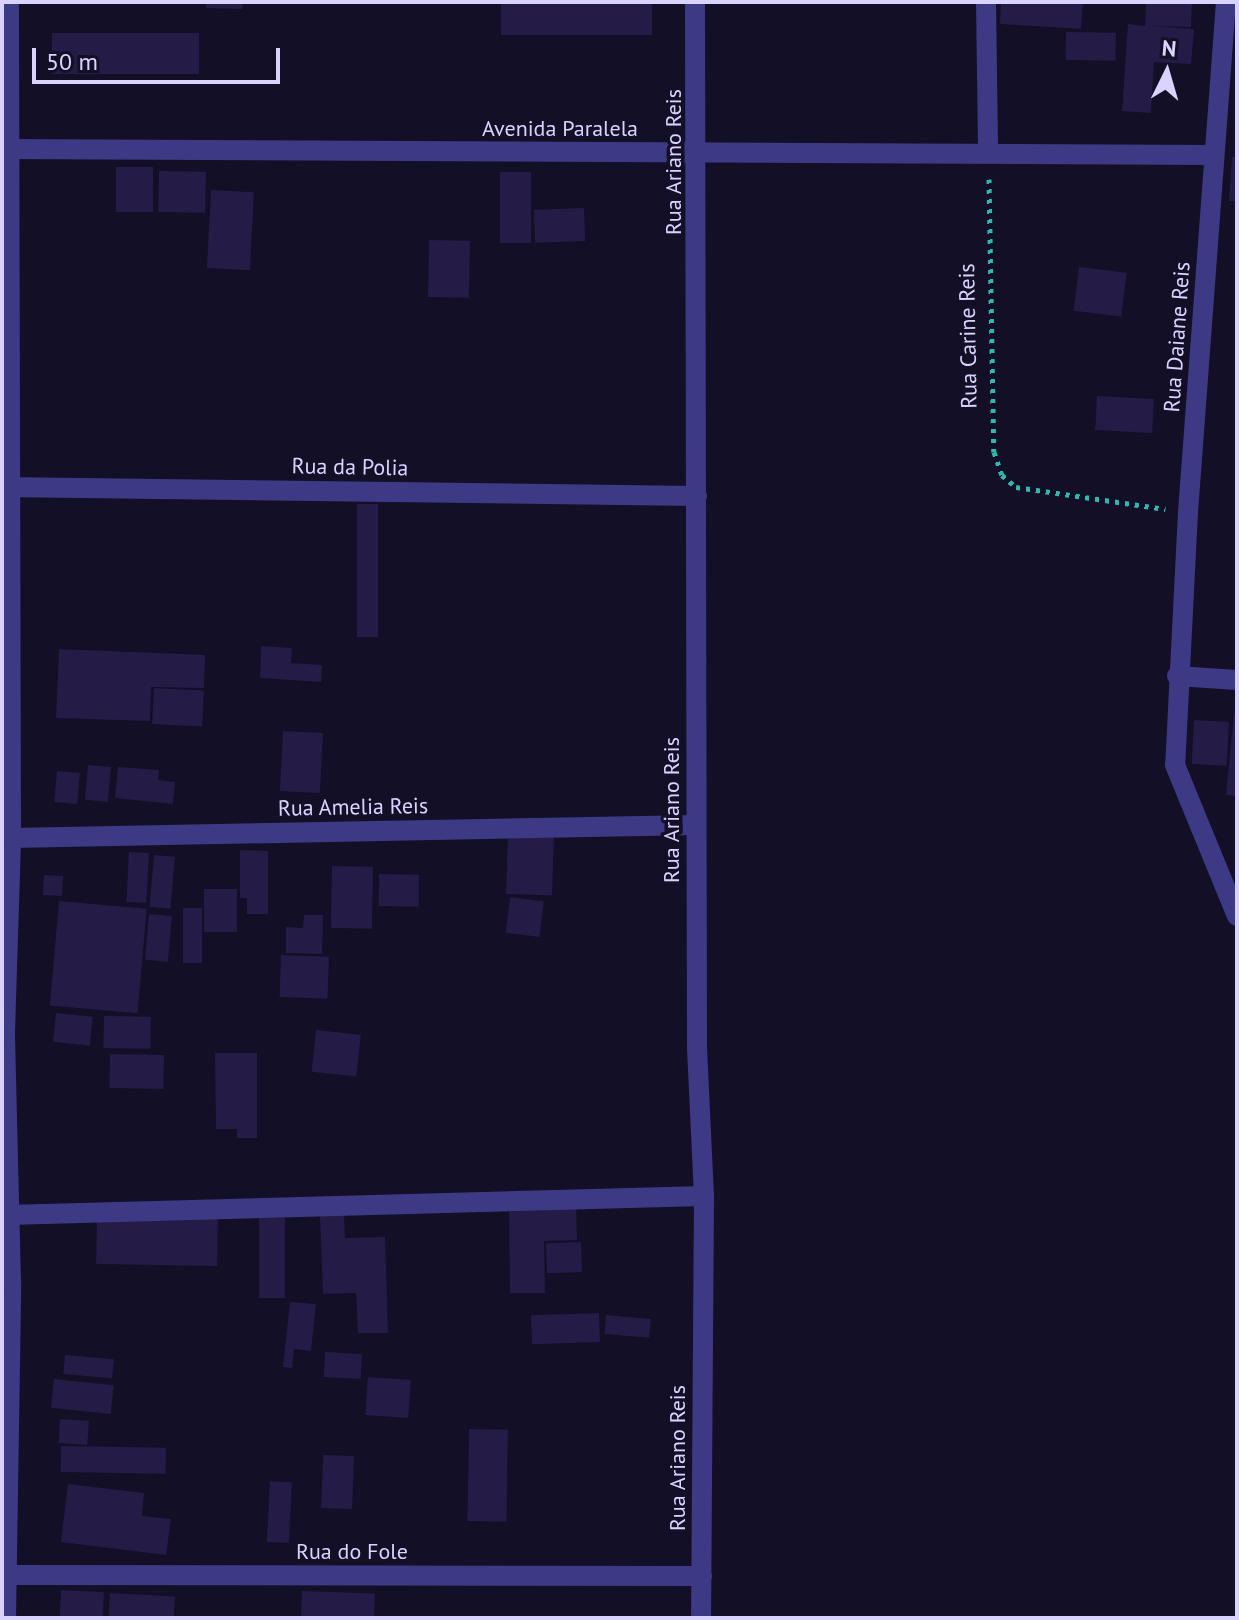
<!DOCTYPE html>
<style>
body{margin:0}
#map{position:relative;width:1239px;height:1620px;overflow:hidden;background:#130f26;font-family:"PT Sans",sans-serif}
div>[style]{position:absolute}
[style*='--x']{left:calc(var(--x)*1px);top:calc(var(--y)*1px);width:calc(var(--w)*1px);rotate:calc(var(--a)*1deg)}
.building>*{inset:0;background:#241b47;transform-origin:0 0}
.path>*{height:5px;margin-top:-2.5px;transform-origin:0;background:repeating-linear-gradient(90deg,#2fb8b0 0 4px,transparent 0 10px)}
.minor>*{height:20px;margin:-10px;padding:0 10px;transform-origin:10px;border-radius:10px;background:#3d3a85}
span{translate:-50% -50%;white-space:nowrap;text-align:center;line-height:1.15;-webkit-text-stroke:7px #130f26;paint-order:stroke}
.street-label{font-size:22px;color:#d9d4ff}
.frame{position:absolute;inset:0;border:4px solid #d9d4ff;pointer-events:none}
.north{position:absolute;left:1127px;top:32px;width:80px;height:80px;-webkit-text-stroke:6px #130f26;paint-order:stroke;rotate:5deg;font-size:22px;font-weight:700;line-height:32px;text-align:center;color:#d9d4ff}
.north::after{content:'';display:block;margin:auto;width:28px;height:36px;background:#d9d4ff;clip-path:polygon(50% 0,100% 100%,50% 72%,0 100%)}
.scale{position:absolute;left:32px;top:48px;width:248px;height:36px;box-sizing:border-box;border:4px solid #d9d4ff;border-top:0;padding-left:10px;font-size:24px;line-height:28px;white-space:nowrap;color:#d9d4ff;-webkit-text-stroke:6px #130f26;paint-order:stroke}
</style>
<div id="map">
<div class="building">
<i style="clip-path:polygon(206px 2px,243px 2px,242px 9px,206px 8px)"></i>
<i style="left:501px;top:2px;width:151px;height:33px"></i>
<i style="clip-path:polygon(1001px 2px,1083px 2px,1081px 29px,1000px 24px)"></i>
<i style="clip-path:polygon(1146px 2px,1192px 2px,1191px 27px,1149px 26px,1194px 29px,1191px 64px,1154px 62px,1151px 113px,1122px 111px,1128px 24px,1145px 26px)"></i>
<i style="left:1066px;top:32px;width:50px;height:28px;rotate:1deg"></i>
<i style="left:199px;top:33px;width:41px;height:147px;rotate:90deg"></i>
<i style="clip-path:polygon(1232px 157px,1237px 157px,1237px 201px,1229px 201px)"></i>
<i style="left:116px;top:167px;width:37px;height:45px"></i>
<i style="left:159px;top:171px;width:47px;height:41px;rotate:1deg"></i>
<i style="left:500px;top:172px;width:31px;height:71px"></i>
<i style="left:211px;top:190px;width:43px;height:78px;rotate:3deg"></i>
<i style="left:584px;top:208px;width:33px;height:50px;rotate:88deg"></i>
<i style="left:429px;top:240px;width:41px;height:57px;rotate:1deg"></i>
<i style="left:1079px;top:267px;width:48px;height:44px;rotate:7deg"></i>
<i style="left:1097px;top:396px;width:57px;height:34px;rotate:3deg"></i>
<i style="left:357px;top:504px;width:21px;height:133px"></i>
<i style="clip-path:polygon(261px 646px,292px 648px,291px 663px,322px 665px,321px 682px,260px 678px)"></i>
<i style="clip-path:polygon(59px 649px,205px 655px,204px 688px,151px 687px,150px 721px,56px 718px)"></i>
<i style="left:154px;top:688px;width:50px;height:36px;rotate:3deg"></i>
<i style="clip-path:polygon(1234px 714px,1237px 715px,1237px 796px,1226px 795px)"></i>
<i style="left:1194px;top:720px;width:35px;height:44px;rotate:3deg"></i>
<i style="left:283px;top:731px;width:40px;height:60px;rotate:3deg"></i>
<i style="left:88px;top:765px;width:23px;height:35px;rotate:5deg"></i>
<i style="clip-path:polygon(118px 767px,159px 770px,158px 780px,175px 782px,173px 804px,115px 798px)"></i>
<i style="left:57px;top:771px;width:23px;height:31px;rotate:5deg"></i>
<i style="left:508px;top:836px;width:46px;height:58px;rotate:2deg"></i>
<i style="clip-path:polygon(240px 850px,268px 851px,268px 914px,247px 914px,247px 898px,240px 898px)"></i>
<i style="left:129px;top:852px;width:20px;height:50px;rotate:3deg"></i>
<i style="left:154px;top:855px;width:21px;height:52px;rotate:5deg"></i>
<i style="left:332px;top:866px;width:41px;height:62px;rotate:1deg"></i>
<i style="left:379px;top:874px;width:40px;height:32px;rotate:1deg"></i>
<i style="left:44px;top:875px;width:19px;height:20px;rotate:3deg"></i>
<i style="left:204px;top:889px;width:33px;height:43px"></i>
<i style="left:510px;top:897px;width:34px;height:36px;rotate:7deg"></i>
<i style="left:59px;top:901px;width:88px;height:105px;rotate:5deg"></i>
<i style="left:183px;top:908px;width:19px;height:55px"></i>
<i style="left:149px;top:914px;width:23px;height:46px;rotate:5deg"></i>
<i style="clip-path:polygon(304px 915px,323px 915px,322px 954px,286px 953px,286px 927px,303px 928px)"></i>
<i style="left:281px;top:955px;width:48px;height:42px;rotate:2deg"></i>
<i style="left:56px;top:1013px;width:37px;height:29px;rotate:6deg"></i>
<i style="left:104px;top:1016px;width:47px;height:32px;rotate:1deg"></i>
<i style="left:316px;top:1030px;width:45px;height:42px;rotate:6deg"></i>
<i style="clip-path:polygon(215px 1053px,257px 1053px,257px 1138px,237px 1138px,237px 1129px,216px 1129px)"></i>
<i style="left:110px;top:1054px;width:54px;height:34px;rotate:1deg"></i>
<i style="clip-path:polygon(576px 1205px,577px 1240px,544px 1241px,545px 1293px,510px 1293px,509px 1206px)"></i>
<i style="left:97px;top:1215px;width:121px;height:49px;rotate:1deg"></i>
<i style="clip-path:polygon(344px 1215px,345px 1238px,385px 1237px,388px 1333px,358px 1333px,356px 1293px,323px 1294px,320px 1216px)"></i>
<i style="left:259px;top:1218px;width:26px;height:80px"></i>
<i style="left:581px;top:1242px;width:30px;height:35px;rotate:88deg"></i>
<i style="clip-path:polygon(290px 1302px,316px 1304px,311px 1351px,294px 1349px,292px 1368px,283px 1367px)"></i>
<i style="left:599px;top:1313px;width:29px;height:68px;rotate:88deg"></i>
<i style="left:606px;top:1315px;width:45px;height:19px;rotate:5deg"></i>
<i style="left:325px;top:1352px;width:37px;height:25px;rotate:3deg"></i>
<i style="left:65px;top:1355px;width:49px;height:19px;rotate:5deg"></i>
<i style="left:368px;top:1377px;width:43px;height:38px;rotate:4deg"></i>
<i style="left:54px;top:1379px;width:60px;height:29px;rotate:6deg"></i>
<i style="left:60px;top:1419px;width:29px;height:24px;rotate:4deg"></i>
<i style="left:469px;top:1429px;width:39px;height:92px;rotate:1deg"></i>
<i style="left:61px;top:1446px;width:105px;height:26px;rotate:1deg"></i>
<i style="left:323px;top:1455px;width:31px;height:53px;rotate:2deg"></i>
<i style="left:270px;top:1481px;width:22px;height:61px;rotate:3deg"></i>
<i style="clip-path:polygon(68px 1484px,144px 1493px,142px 1516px,171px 1519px,166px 1555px,61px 1542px)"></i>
<i style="left:61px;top:1590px;width:43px;height:28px;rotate:3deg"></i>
<i style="left:302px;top:1591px;width:73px;height:27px;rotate:2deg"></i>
<i style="left:110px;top:1593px;width:65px;height:25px;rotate:3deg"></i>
</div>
<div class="path">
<i style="--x:989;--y:179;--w:273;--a:89"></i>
<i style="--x:994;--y:452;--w:24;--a:71"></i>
<i style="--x:1002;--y:475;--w:18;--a:41"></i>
<i style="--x:1016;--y:487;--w:151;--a:8.4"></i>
</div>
<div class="minor">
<i style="--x:695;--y:2;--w:1046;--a:89.89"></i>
<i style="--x:697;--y:1048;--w:148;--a:87.3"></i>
<i style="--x:704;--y:1196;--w:422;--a:90.4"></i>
<i style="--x:986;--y:2;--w:148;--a:89.2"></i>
<i style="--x:1226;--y:2;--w:511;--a:94.26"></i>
<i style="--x:1188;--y:512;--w:253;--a:92.9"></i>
<i style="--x:1175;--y:765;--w:163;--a:67.7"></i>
<i style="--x:2;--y:149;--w:1212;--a:0.28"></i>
<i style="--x:2;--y:487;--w:695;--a:0.74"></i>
<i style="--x:1177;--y:676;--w:60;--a:3.8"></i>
<i style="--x:11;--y:838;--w:685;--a:-1.09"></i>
<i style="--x:7;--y:1215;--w:697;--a:-1.56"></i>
<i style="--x:2;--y:1575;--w:700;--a:0.08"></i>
<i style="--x:6;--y:1618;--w:336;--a:-89.1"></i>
<i style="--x:11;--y:1282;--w:250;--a:-91.4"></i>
<i style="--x:5;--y:1032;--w:194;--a:-88.2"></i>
<i style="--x:11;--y:838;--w:836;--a:-90.14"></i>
</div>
<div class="street-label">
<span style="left:560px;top:129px">Avenida Paralela</span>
<span style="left:674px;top:162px;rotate:-90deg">Rua Ariano Reis</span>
<span style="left:968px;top:336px;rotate:-91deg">Rua Carine Reis</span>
<span style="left:1177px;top:337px;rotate:-86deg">Rua Daiane Reis</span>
<span style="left:350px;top:467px;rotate:1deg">Rua da Polia</span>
<span style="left:353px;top:807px;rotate:-1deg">Rua Amelia Reis</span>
<span style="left:672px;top:810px;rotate:-90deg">Rua Ariano Reis</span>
<span style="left:678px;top:1458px;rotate:-90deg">Rua Ariano Reis</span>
<span style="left:352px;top:1552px">Rua do Fole</span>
</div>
<div class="frame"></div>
<div class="north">N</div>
<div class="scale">50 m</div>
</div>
